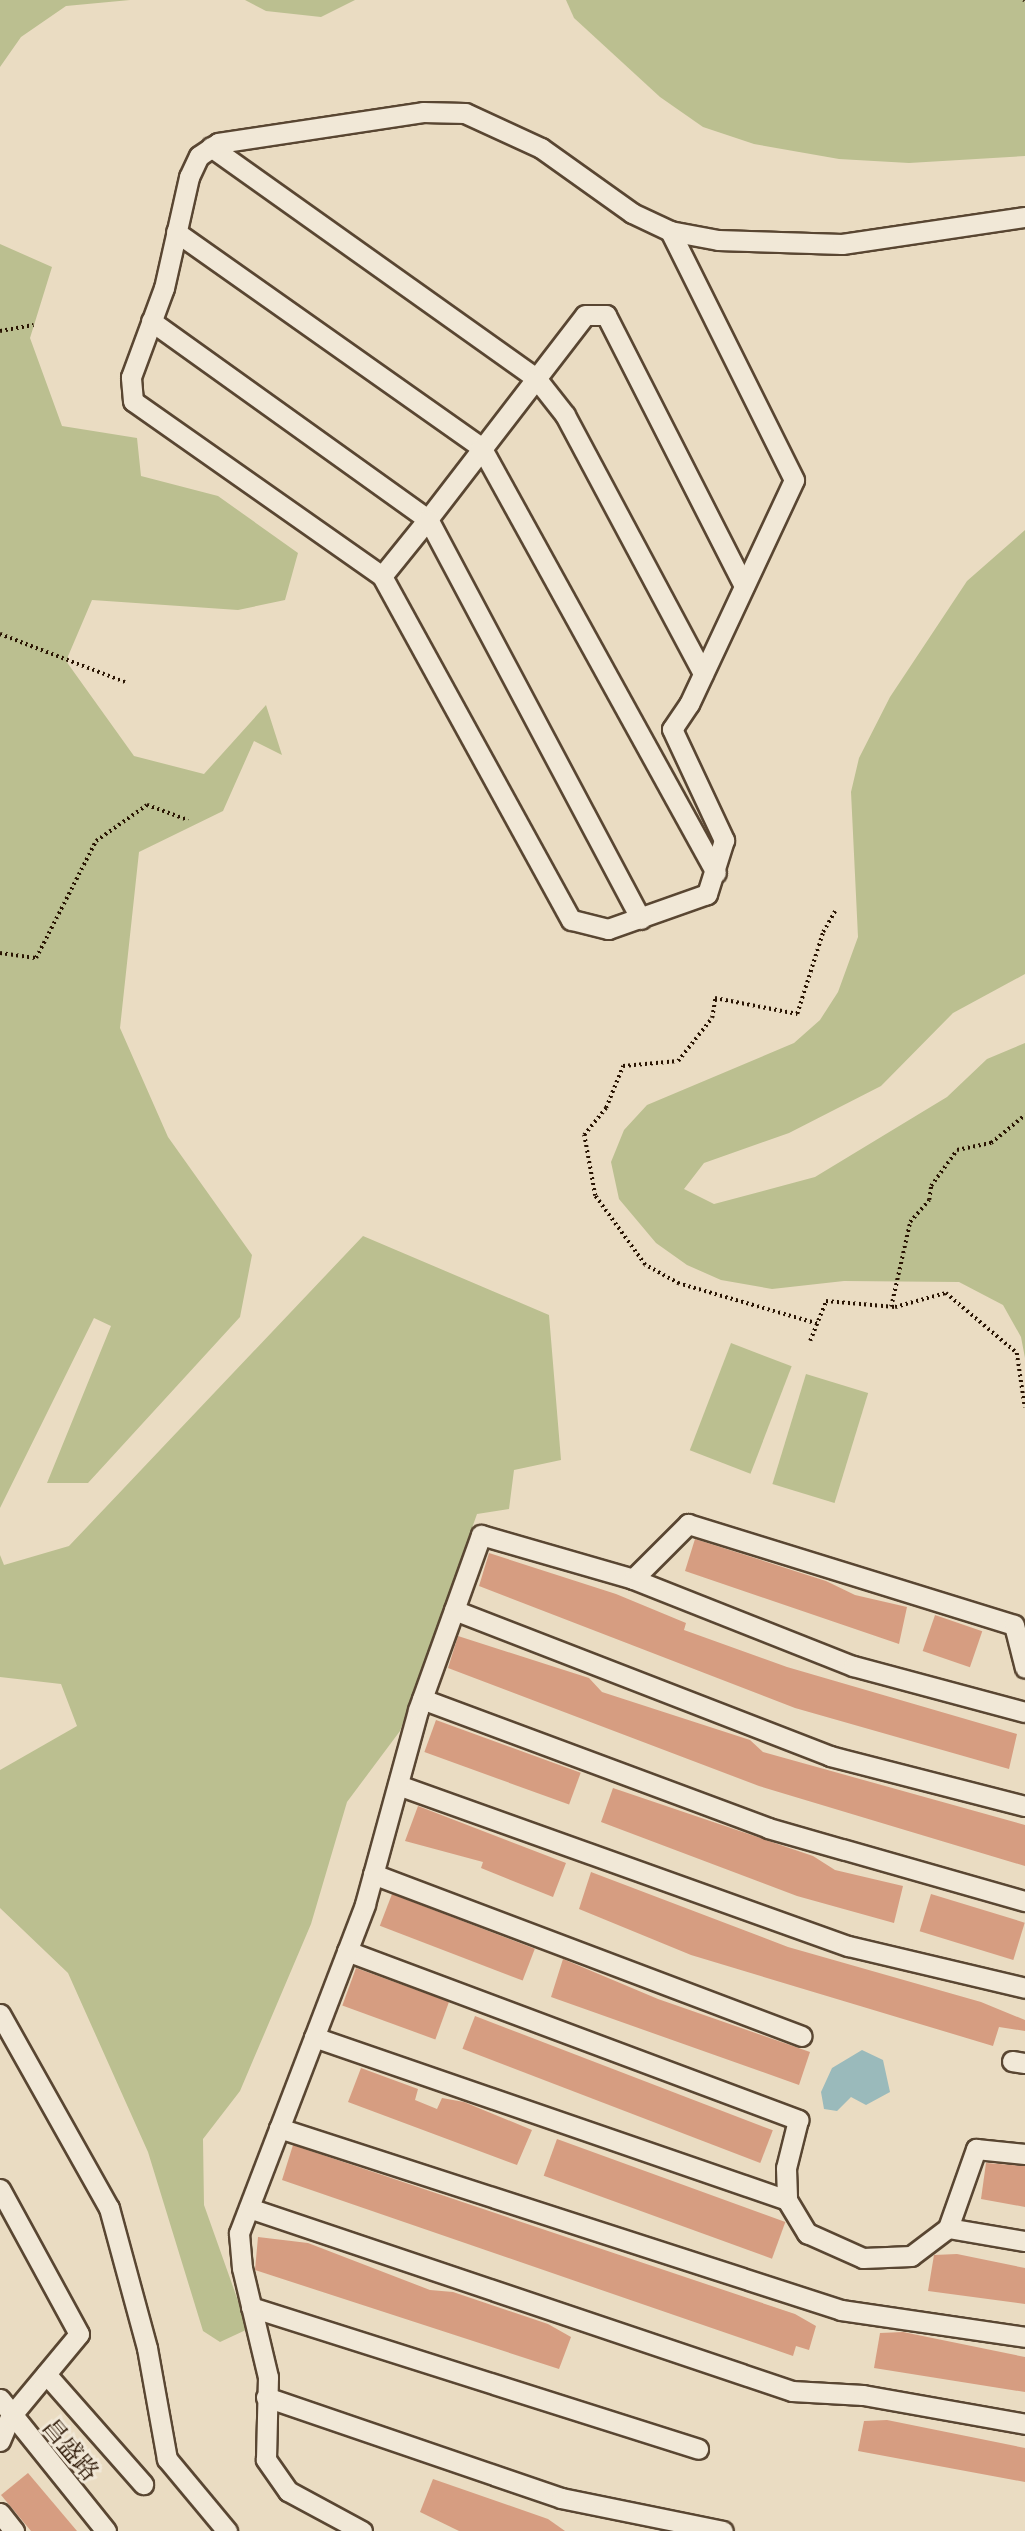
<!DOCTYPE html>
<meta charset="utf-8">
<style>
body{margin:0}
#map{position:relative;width:1025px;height:2531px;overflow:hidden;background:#eadcc2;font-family:"IM FELL Double Pica","Noto Serif SC",serif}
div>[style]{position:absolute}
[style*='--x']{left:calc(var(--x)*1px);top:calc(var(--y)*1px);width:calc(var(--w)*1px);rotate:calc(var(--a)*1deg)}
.green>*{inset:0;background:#bbbf90;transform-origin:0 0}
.water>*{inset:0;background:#9ababb}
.building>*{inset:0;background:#d69d81;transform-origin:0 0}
.path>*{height:3.5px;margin-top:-1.75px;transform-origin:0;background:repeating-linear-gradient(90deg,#291402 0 2px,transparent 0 5.5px)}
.roads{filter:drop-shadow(2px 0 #594632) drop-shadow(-2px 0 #594632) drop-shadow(0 2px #594632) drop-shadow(0 -2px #594632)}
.minor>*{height:19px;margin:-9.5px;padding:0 9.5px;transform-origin:9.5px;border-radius:9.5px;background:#f1e8d7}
span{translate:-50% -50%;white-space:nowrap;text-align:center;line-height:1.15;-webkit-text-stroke:6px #f1e8d7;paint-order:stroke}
.street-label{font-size:24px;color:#291402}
</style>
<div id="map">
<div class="green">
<i style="clip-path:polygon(0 0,130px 0,66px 6px,21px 37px,0 67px)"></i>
<i style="clip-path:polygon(245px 0,355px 0,321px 17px,266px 11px)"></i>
<i style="clip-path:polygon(566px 0,1025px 0,1025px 156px,909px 163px,839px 159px,754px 144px,703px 127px,660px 97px,574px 18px)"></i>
<i style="clip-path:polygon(0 244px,52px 267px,30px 338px,62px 426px,137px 438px,141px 476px,218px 496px,298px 553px,285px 600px,238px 610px,92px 600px,66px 661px,134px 756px,204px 774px,266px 705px,282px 755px,254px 741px,223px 811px,139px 852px,120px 1028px,168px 1137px,252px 1255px,240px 1317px,88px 1483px,47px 1483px,111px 1326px,94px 1318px,0 1508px)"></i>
<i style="clip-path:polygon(1025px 530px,1025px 974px,953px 1013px,881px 1086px,789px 1133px,704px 1163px,684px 1189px,714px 1204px,815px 1177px,947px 1097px,987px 1059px,1025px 1043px,1025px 1358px,1021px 1337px,1003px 1305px,959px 1282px,844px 1281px,772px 1289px,721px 1280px,687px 1265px,656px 1243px,619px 1199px,611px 1162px,624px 1130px,647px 1105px,794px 1043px,820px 1020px,838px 992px,858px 937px,851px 792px,859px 758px,890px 697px,967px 581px)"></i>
<i style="clip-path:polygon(363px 1236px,549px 1315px,561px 1460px,514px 1470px,509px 1509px,477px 1514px,400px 1731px,347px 1802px,311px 1924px,240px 2091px,203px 2139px,204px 2205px,248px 2329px,220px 2342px,203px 2331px,148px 2152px,68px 1973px,0 1908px,0 1770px,77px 1726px,61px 1684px,0 1677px,0 1555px,4px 1565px,69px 1546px)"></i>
<i style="left:731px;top:1343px;width:65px;height:115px;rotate:21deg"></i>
<i style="left:806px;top:1374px;width:65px;height:115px;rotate:17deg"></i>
</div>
<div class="water">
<i style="clip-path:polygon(862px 2050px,883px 2060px,890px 2092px,866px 2105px,851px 2097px,837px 2111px,824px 2109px,821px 2092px,832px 2068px)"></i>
</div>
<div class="building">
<i style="clip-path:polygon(695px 1539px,826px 1581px,855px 1595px,907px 1607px,899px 1644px,685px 1571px)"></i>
<i style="clip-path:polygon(489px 1553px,616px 1594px,686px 1623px,684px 1630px,787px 1667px,1017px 1734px,1009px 1769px,795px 1708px,479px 1586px)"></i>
<i style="left:935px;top:1615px;width:50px;height:38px;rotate:19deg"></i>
<i style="clip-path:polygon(458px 1636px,589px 1678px,602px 1692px,750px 1740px,763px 1752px,1025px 1825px,1025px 1866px,759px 1786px,448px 1668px)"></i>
<i style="left:436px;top:1720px;width:154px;height:34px;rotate:20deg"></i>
<i style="clip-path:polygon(613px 1788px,813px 1856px,835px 1870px,903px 1886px,894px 1923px,797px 1896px,601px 1822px)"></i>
<i style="clip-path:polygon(418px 1806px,566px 1863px,553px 1897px,481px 1868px,483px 1862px,405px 1841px)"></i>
<i style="clip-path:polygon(591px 1872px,788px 1947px,981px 2002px,1025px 2020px,1025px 2031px,999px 2027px,993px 2046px,691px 1955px,579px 1909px)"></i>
<i style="left:392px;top:1894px;width:153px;height:34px;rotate:21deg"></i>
<i style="left:931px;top:1894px;width:98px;height:39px;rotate:17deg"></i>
<i style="clip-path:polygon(563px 1959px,658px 1999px,810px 2052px,799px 2085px,551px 1997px)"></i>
<i style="left:356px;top:1968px;width:99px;height:40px;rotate:20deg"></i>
<i style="left:475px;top:2016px;width:319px;height:35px;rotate:21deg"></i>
<i style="clip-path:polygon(361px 2068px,418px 2089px,415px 2100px,437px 2109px,442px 2098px,464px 2102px,532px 2130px,517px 2165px,348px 2102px)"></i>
<i style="left:557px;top:2139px;width:243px;height:39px;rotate:20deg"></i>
<i style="clip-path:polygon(293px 2145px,795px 2314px,816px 2326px,809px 2350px,796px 2346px,793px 2356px,282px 2180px)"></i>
<i style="clip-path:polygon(986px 2163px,1025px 2166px,1025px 2207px,981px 2199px)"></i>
<i style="clip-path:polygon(258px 2237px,308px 2243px,430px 2290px,453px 2292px,548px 2324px,571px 2337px,559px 2369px,255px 2270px)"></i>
<i style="clip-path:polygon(957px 2254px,1025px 2268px,1025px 2304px,928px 2291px,934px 2255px)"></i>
<i style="clip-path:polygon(903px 2332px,1025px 2357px,1025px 2392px,874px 2368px,880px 2333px)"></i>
<i style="clip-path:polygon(887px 2420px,1025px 2448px,1025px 2482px,858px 2451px,864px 2421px)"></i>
<i style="clip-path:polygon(28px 2473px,77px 2531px,31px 2531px,1px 2495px)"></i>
<i style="clip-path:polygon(433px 2479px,548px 2519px,565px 2531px,459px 2531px,420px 2512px)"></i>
</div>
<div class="path">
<i style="--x:1024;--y:0;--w:1;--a:45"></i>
<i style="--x:0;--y:331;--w:34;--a:-10"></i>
<i style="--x:0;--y:634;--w:134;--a:21"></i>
<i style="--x:0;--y:953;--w:36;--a:8"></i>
<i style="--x:36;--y:958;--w:131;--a:-62.9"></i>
<i style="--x:96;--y:841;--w:62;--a:-35.2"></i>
<i style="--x:147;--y:805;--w:44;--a:20.1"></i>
<i style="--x:891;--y:1307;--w:87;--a:-77.4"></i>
<i style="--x:910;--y:1222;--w:29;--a:-49"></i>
<i style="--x:929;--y:1200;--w:14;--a:-82"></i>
<i style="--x:931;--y:1186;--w:44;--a:-54.2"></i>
<i style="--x:957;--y:1150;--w:35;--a:-12"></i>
<i style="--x:991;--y:1143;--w:44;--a:-39.5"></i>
<i style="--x:817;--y:1324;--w:144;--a:-163.8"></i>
<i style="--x:679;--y:1284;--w:39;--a:-151"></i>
<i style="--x:645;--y:1265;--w:85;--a:-125.9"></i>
<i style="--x:595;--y:1196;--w:62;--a:-100.2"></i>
<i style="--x:584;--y:1135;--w:35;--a:-51"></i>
<i style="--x:606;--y:1108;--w:45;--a:-68"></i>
<i style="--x:623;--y:1066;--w:55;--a:-5.2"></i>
<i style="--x:678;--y:1061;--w:55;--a:-51.7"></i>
<i style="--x:712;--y:1018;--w:20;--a:-81"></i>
<i style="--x:715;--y:998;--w:84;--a:11"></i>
<i style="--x:797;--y:1014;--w:86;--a:-72.4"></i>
<i style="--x:823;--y:932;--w:24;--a:-60"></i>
<i style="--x:810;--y:1341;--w:43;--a:-68.2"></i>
<i style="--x:826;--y:1301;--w:69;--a:5"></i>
<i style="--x:895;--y:1307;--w:53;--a:-15.4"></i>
<i style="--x:946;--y:1293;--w:93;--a:40.2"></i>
<i style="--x:1017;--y:1353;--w:55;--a:81.6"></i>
</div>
<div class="roads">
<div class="minor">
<i style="--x:211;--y:147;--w:399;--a:35.4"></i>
<i style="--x:536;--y:378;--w:47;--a:51.9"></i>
<i style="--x:565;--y:415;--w:293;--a:61.9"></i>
<i style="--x:670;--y:231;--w:278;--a:63.5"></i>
<i style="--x:794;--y:480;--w:247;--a:115.1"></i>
<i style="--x:689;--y:704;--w:30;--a:124"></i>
<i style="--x:672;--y:729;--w:123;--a:64.9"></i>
<i style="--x:724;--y:840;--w:57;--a:107.5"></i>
<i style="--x:707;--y:894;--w:105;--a:160.5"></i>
<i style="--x:608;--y:929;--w:38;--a:-166"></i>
<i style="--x:571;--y:920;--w:393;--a:-118.8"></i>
<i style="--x:382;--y:576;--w:304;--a:-144.9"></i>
<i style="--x:133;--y:401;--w:24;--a:-95"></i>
<i style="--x:131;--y:377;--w:95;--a:-69.7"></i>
<i style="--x:164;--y:288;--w:114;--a:-77.3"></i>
<i style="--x:189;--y:177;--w:23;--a:-65"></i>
<i style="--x:199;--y:156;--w:23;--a:-34"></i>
<i style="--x:218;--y:143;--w:207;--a:-8.6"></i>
<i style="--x:423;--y:112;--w:42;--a:1.4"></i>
<i style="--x:465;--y:113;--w:84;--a:24.7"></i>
<i style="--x:541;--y:148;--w:112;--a:35.5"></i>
<i style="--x:632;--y:213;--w:42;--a:25.3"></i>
<i style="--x:670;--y:231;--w:49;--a:10.6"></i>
<i style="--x:718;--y:240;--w:124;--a:1.8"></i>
<i style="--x:842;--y:244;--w:185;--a:-8.4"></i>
<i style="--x:176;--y:232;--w:373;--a:35.2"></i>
<i style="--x:481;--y:447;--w:486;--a:61.1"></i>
<i style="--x:151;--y:321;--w:340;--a:35.6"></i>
<i style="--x:428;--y:519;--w:257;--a:-52.4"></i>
<i style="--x:585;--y:315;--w:21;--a:0"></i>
<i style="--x:606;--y:315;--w:304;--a:63"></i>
<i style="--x:382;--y:576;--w:73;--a:-51.1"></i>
<i style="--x:428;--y:519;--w:453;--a:62"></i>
<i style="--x:633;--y:1579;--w:78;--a:-45"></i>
<i style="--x:688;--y:1524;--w:341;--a:17.2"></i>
<i style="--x:1014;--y:1625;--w:44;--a:75.7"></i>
<i style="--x:454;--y:1610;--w:403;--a:21.2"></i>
<i style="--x:830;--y:1756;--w:201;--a:14.4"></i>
<i style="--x:422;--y:1699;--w:369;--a:20.4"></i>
<i style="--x:768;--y:1828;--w:267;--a:15.9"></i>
<i style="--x:398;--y:1785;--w:478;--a:19.7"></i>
<i style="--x:848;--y:1946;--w:182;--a:13.3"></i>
<i style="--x:373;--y:1874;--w:458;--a:20.7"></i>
<i style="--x:347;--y:1951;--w:482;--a:20.5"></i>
<i style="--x:798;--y:2120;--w:49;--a:104"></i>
<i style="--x:786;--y:2168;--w:32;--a:88"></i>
<i style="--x:787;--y:2200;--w:39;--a:59"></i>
<i style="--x:807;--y:2233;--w:61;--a:24.1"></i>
<i style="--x:863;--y:2258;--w:48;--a:-2.4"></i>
<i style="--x:911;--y:2256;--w:46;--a:-37.1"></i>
<i style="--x:948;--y:2228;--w:84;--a:-70.5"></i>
<i style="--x:976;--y:2149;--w:49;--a:5.8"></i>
<i style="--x:0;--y:2014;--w:223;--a:60.7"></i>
<i style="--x:109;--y:2208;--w:145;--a:74.8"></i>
<i style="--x:147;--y:2348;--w:113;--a:79.8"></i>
<i style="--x:167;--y:2459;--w:94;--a:50.2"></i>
<i style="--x:314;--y:2037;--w:500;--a:19.01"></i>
<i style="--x:1012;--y:2061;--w:13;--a:9"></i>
<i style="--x:279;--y:2128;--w:591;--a:17.94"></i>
<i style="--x:841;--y:2310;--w:186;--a:8.3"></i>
<i style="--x:0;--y:2189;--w:165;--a:61.4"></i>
<i style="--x:79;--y:2334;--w:108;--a:129.7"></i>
<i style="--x:10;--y:2417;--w:26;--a:113"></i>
<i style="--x:249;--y:2208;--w:573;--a:18.62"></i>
<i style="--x:792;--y:2391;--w:71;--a:3.2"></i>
<i style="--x:863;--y:2395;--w:165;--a:10.1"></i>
<i style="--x:948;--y:2228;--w:78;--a:9.6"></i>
<i style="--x:251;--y:2307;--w:469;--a:17.6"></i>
<i style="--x:46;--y:2374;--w:147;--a:48.6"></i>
<i style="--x:266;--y:2397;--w:312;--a:18.9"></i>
<i style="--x:561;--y:2498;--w:165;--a:11.5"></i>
<i style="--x:0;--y:2399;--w:169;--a:51.2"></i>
<i style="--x:0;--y:2513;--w:23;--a:52"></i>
<i style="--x:362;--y:2531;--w:84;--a:-151.6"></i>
<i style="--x:288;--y:2491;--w:39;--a:-125"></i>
<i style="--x:266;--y:2459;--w:82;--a:-88.6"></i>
<i style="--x:268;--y:2377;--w:112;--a:-103.4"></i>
<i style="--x:242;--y:2268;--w:35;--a:-95"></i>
<i style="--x:239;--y:2233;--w:352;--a:-69"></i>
<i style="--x:365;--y:1904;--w:201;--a:-74.7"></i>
<i style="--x:418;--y:1710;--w:186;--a:-70.2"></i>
<i style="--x:481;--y:1535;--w:158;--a:16.1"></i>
<i style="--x:633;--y:1579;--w:237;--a:21.6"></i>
<i style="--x:853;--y:1666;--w:178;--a:15"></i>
</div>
</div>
<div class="street-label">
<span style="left:70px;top:2450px;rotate:50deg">昌盛路</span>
</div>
</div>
